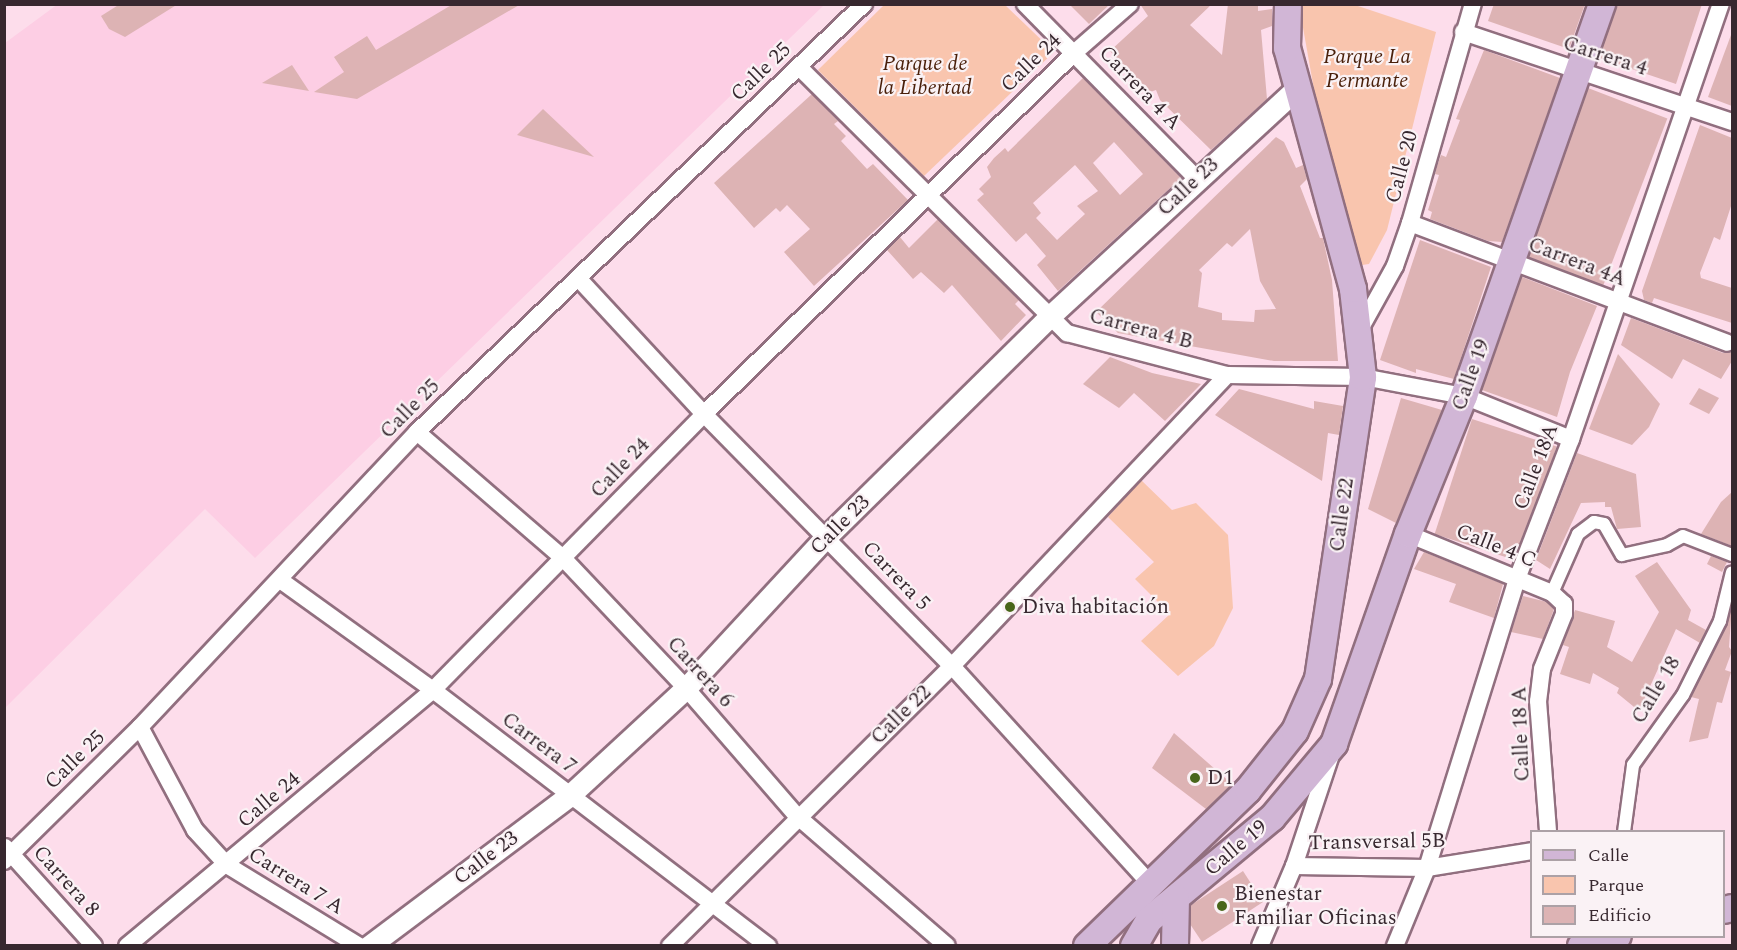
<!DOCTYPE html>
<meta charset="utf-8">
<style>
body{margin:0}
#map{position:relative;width:1737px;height:950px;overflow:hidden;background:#fdddeb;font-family:Spectral,serif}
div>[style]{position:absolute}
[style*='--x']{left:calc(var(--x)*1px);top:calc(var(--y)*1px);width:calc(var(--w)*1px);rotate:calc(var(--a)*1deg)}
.built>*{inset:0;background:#fdcee4}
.green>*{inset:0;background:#f9c5ae}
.building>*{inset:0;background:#ddb3b4;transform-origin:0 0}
.roads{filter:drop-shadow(2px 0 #916f7f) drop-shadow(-2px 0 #916f7f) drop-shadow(0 2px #916f7f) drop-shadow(0 -2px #916f7f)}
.pedestrian>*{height:12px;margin:-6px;padding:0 6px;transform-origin:6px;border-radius:6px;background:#fff}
.minor>*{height:16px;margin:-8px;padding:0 8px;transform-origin:8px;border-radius:8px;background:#fff}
.tertiary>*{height:21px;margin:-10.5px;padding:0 10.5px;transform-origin:10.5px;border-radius:10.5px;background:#fff}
.primary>*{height:26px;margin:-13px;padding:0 13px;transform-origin:13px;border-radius:13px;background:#d1b6d6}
.dots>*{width:16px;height:16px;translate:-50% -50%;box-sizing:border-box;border:3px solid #faf2f5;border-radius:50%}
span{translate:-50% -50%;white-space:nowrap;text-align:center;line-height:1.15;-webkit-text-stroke:4.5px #faf2f5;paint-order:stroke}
.street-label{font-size:21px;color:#37282f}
.park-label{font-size:21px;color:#491f09;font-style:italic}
.poi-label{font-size:21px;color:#37282f}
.left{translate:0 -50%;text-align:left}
.frame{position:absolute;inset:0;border:6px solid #37282f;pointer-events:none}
.legend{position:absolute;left:1530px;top:830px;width:195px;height:108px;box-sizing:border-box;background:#faf2f5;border:2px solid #aca1a6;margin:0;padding:8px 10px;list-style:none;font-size:18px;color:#37282f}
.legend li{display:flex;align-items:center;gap:12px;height:30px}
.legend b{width:30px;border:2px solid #aca1a6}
</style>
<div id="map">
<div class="built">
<i style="clip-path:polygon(58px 4px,824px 5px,255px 558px,205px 509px,5px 708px,5px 43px)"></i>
</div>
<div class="green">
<i style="clip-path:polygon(884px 5px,1005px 5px,1054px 52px,924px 176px,818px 70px)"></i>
<i style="clip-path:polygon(1299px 5px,1355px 5px,1436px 32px,1387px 230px,1369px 264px,1362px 265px,1355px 259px,1318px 112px)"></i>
<i style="clip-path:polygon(1141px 480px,1172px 510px,1196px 503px,1228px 535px,1233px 608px,1214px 646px,1178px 676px,1141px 641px,1170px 614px,1135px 579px,1154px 562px,1108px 517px)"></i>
</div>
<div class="building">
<i style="clip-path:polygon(120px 4px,178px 4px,125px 37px,109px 29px,101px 16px)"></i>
<i style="clip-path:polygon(453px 4px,521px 4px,357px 99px,314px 92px,344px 72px,334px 57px,367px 36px,376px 50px)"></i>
<i style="clip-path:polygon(1069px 4px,1110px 4px,1089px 24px)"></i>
<i style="clip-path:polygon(1140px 4px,1212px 4px,1190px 25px,1222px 55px,1228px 4px,1258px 4px,1258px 11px,1272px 9px,1272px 26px,1261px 30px,1267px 99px,1211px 150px,1160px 100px,1156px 90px,1150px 92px,1110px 51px,1148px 16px)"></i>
<i style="clip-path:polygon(1494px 4px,1585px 4px,1569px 49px,1488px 21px)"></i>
<i style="clip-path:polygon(1617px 4px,1702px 4px,1676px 84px,1599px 58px)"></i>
<i style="clip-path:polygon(1731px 35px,1732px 36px,1732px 106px,1708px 97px)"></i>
<i style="clip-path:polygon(1484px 50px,1560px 78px,1502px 242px,1488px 241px,1430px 219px,1432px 212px,1428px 210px,1439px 175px,1435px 174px,1437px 166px,1441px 155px,1446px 157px,1460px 120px,1456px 119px)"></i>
<i style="clip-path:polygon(292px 65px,309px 91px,262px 83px)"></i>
<i style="clip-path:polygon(evenodd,1083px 78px,1181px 178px,1058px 291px,1037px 265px,1046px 256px,1026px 233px,1016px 242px,977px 200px,984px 194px,979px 189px,991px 177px,987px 167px,994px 158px,1005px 148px,1008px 152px,1083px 78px,1114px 142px,1143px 174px,1120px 195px,1093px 163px,1114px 142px,1083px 78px,1075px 165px,1098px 191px,1077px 206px,1085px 214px,1057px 240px,1036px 218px,1041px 213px,1033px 203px,1075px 165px)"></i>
<i style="left:1588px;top:88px;width:85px;height:179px;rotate:21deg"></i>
<i style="clip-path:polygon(812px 94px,838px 121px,834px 124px,846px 136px,841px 141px,867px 169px,873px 164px,908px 200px,814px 286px,784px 252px,810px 229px,787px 205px,780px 212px,776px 208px,754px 228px,714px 183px)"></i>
<i style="clip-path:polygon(543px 109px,594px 157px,517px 135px)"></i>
<i style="clip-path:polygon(1700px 125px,1732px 138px,1732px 203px,1720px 240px,1714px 237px,1700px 273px,1701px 278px,1732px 288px,1732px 323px,1654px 298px,1652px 303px,1644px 300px,1642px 291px)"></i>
<i style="clip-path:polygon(evenodd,1276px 137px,1284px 142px,1296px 168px,1303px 165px,1307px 179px,1300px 186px,1320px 238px,1323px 238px,1332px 280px,1338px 361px,1274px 361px,1118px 333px,1096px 312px,1276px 137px,1250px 229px,1260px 281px,1276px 309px,1255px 310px,1254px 322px,1222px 320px,1222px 313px,1198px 307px,1202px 273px,1199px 270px,1227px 243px,1232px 247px,1250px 229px)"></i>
<i style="clip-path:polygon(938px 219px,1019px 300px,1015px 304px,1026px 315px,1001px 341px,952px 285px,944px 293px,921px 272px,913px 279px,887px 250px,900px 237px,909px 248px)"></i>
<i style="clip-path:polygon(1420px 240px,1491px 267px,1454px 379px,1416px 369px,1416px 373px,1380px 360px)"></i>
<i style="clip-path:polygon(1522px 277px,1597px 306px,1570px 372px,1557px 417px,1482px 390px)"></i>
<i style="clip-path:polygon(1631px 318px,1723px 353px,1732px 352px,1732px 361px,1721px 379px,1683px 359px,1672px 379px,1621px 345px)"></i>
<i style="clip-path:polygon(1618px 354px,1660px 404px,1649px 427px,1632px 445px,1589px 429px)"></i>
<i style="clip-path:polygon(1110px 357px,1152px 373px,1201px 384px,1165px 421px,1134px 393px,1119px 408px,1083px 384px)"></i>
<i style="clip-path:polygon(1699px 388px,1719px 398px,1709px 414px,1689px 404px)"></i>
<i style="clip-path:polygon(1239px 389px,1314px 409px,1314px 401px,1343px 406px,1339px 435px,1328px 433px,1322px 481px,1215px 415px)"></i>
<i style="clip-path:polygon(1401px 398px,1442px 410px,1396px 523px,1368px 509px)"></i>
<i style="left:1472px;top:419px;width:89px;height:121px;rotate:18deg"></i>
<i style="clip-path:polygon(1577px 453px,1636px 474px,1641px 527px,1617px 529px,1611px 507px,1605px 507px,1605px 502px,1581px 503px,1550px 569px,1536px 560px)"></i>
<i style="clip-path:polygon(1732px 492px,1732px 546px,1701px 534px,1721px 502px)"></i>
<i style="clip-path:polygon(1424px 552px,1503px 584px,1494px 618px,1449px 602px,1456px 584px,1414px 569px)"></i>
<i style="clip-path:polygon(1711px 556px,1727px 562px,1722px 572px,1707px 564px)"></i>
<i style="clip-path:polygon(1657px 562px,1691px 610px,1688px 620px,1706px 630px,1700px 643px,1676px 629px,1639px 711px,1617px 693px,1619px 688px,1593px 673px,1590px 684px,1560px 674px,1569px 647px,1563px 645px,1575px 610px,1615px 621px,1607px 647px,1632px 662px,1659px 612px,1635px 576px)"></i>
<i style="clip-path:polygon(1523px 596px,1547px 602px,1554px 609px,1543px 639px,1511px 632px)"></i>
<i style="clip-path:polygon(1732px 605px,1729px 647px,1732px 651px,1725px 670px,1731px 672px,1722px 703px,1717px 702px,1708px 738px,1689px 742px,1699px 699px,1691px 697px,1727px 625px)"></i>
<i style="clip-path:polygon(1174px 733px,1232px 784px,1206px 809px,1152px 768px)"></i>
<i style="clip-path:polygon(1243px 871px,1263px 902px,1202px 942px,1190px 924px,1191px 905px)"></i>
</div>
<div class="roads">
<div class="pedestrian">
<i style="--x:1552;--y:593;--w:64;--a:-66.2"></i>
<i style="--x:1578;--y:534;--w:20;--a:-37"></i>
<i style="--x:1594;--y:522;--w:10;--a:11"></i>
<i style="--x:1604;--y:524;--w:36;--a:60"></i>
<i style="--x:1622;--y:555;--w:46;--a:-12.5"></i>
<i style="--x:1667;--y:545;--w:18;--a:-29"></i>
<i style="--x:1683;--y:536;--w:53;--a:21.2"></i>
<i style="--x:1624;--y:832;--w:68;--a:-82.3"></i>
<i style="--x:1633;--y:765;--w:86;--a:-54.5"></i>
<i style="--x:1683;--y:695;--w:83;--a:-63.4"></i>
<i style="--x:1720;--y:621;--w:50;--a:-76.2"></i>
</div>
<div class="minor">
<i style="--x:1025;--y:4;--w:245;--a:45.5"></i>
<i style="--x:1463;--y:32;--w:284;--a:18.5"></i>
<i style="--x:799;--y:67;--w:378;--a:44.8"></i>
<i style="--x:1067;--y:333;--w:165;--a:14.7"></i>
<i style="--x:1227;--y:375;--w:136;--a:0.8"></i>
<i style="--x:1363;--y:377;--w:103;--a:10.7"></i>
<i style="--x:1464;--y:396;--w:115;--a:21.9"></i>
<i style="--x:1410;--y:223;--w:339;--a:20.7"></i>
<i style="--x:578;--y:278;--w:185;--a:47.2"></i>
<i style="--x:704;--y:414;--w:354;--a:45.5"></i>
<i style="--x:952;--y:666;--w:296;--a:47.7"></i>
<i style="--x:1358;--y:333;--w:77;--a:-61.1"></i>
<i style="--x:1395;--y:266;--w:46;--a:-70.8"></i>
<i style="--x:1410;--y:223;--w:228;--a:-74"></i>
<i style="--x:417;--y:432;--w:194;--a:40.8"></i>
<i style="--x:564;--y:559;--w:178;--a:46.6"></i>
<i style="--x:686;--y:688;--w:169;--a:49.1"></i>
<i style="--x:797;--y:816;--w:198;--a:40.9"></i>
<i style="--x:1408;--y:534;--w:156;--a:22.3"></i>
<i style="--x:1552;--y:593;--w:16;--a:43"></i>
<i style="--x:1564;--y:604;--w:10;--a:90"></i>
<i style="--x:1564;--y:614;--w:59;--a:111.8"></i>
<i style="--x:1542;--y:669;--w:32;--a:97"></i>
<i style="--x:1538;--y:701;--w:131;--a:85.6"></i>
<i style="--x:280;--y:580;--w:188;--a:35.7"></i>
<i style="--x:433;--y:690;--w:422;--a:37.4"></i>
<i style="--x:140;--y:727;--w:117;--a:61.9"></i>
<i style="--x:195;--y:830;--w:47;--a:47.6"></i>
<i style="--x:227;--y:865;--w:155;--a:31.5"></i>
<i style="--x:5;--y:847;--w:133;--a:48"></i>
<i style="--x:4;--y:861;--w:191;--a:-44.6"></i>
<i style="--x:140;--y:727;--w:405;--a:-46.8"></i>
<i style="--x:417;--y:432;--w:619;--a:-43.76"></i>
<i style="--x:1294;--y:866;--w:133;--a:0.9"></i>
<i style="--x:1427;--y:868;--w:106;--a:-9.2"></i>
<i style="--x:127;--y:946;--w:399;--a:-39.9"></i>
<i style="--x:433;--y:690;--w:387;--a:-45.5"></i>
<i style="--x:704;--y:414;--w:517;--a:-44.29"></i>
<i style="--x:1074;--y:53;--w:74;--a:-41.2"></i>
<i style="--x:670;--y:946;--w:397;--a:-44.8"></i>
<i style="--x:952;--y:666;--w:400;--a:-46.6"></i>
<i style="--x:1260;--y:946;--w:87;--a:-67"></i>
<i style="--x:1294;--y:866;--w:117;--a:-71.6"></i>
<i style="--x:1395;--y:946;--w:84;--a:-67.7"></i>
<i style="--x:1427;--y:868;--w:303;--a:-72.7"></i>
<i style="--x:1517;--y:579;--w:150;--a:-68.9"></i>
<i style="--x:1571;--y:439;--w:460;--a:-71"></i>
</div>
<div class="tertiary">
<i style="--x:369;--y:946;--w:251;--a:-36.9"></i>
<i style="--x:570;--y:795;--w:158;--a:-42.7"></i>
<i style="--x:686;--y:688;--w:206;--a:-47.2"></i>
<i style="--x:826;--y:537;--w:313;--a:-44.6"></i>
<i style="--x:1049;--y:317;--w:338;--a:-42.7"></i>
</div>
<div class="primary">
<i style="--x:1724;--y:910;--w:8;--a:-14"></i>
<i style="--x:1087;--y:946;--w:224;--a:-44.1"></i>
<i style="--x:1248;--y:790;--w:75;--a:-51.5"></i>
<i style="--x:1295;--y:731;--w:57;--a:-66.1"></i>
<i style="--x:1318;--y:679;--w:305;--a:-81.5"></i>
<i style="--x:1363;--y:377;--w:89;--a:-96.5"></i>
<i style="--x:1353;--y:289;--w:250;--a:-105.3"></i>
<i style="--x:1287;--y:48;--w:44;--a:-88.7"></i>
<i style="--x:1134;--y:946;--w:30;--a:-60"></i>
<i style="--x:1149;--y:920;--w:160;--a:-39.7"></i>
<i style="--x:1272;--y:818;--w:97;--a:-50"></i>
<i style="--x:1334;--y:744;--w:223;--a:-70.6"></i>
<i style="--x:1408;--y:534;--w:149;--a:-67.9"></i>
<i style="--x:1464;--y:396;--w:416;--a:-70.6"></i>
<i style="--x:1175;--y:946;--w:48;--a:-88.8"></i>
<i style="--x:1581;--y:946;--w:38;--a:-15"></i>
</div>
</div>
<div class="dots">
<i style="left:1010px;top:607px;background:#48661a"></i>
<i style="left:1195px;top:778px;background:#48661a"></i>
<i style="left:1222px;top:906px;background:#48661a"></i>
</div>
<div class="street-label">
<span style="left:1605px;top:56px;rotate:18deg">Carrera 4</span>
<span style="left:1031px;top:63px;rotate:-44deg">Calle 24</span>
<span style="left:761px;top:72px;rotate:-44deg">Calle 25</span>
<span style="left:1140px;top:88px;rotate:46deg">Carrera 4 A</span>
<span style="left:1402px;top:167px;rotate:-75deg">Calle 20</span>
<span style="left:1188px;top:187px;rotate:-43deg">Calle 23</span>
<span style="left:1577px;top:262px;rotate:21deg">Carrera 4A</span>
<span style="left:1141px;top:329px;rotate:15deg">Carrera 4 B</span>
<span style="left:1471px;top:375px;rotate:-70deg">Calle 19</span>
<span style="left:410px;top:409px;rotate:-45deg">Calle 25</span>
<span style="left:1536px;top:467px;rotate:-69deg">Calle 18A</span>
<span style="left:620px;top:468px;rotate:-46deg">Calle 24</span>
<span style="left:1342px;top:515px;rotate:-82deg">Calle 22</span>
<span style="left:840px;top:525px;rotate:-45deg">Calle 23</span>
<span style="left:1496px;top:546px;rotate:22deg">Calle 4 C</span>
<span style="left:896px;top:576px;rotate:46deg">Carrera 5</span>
<span style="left:700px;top:672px;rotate:48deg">Carrera 6</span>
<span style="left:1656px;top:690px;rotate:-59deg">Calle 18</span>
<span style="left:901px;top:715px;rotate:-44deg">Calle 22</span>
<span style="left:1521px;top:734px;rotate:-92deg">Calle 18 A</span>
<span style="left:539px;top:743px;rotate:37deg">Carrera 7</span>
<span style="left:75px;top:760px;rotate:-44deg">Calle 25</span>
<span style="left:269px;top:800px;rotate:-40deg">Calle 24</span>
<span style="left:1377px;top:842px;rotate:-1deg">Transversal 5B</span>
<span style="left:1236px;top:848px;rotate:-40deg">Calle 19</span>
<span style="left:486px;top:858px;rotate:-37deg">Calle 23</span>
<span style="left:66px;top:881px;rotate:48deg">Carrera 8</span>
<span style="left:296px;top:881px;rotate:32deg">Carrera 7 A</span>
</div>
<div class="park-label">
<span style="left:1367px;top:69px">Parque La<br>Permante</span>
<span style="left:925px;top:76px">Parque de<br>la Libertad</span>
</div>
<div class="poi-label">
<span class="left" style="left:1022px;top:607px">Diva habitación</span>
<span class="left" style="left:1207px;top:778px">D1</span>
<span class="left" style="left:1234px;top:906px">Bienestar<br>Familiar Oficinas</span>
</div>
<div class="frame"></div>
<ul class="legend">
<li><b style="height:8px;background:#d1b6d6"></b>Calle</li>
<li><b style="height:16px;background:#f9c5ae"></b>Parque</li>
<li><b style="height:16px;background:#ddb3b4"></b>Edificio</li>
</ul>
</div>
